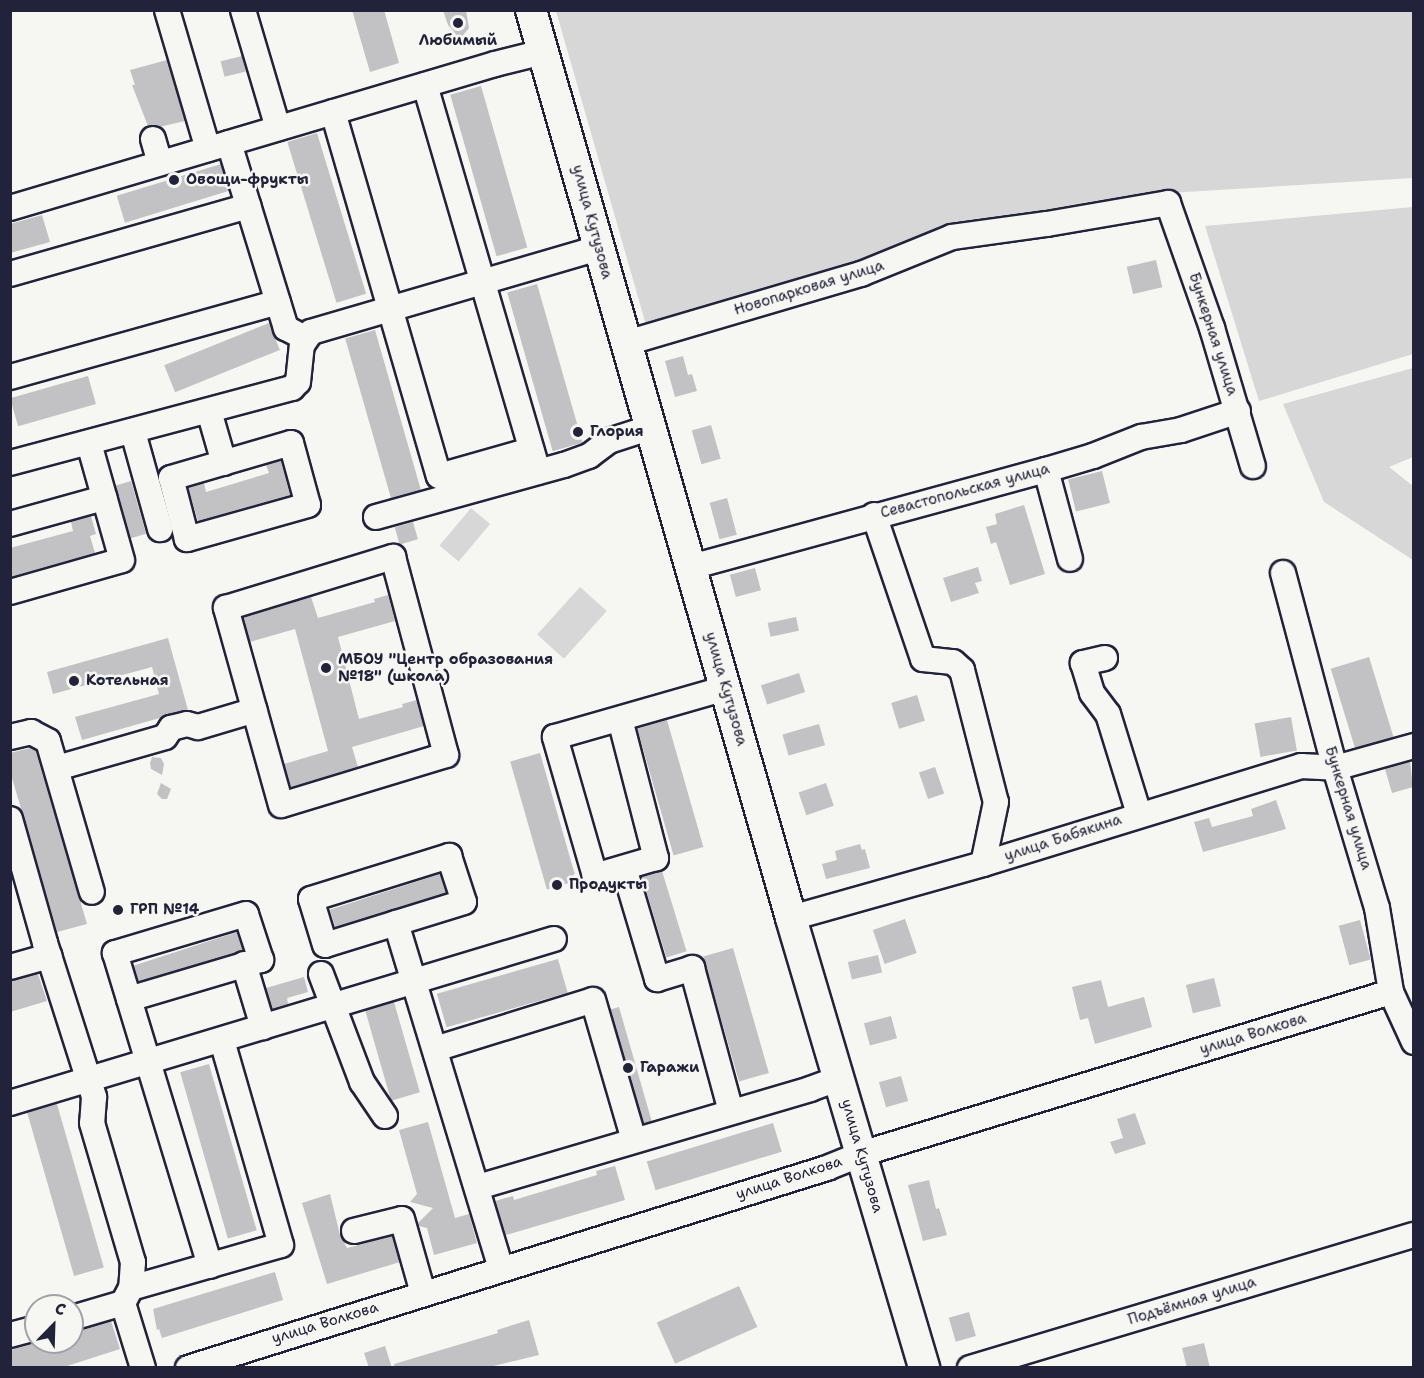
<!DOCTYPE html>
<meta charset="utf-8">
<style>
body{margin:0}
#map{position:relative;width:1424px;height:1378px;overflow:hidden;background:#f6f6f2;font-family:"Shantell Sans",sans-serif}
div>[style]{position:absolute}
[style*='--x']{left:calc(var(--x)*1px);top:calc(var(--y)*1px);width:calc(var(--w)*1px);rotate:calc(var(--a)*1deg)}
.green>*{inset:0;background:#d7d7d7;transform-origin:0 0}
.building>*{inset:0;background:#c2c2c4;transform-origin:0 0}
.roads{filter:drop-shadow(2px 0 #22223b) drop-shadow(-2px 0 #22223b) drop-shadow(0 2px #22223b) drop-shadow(0 -2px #22223b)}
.minor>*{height:24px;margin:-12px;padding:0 12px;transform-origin:12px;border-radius:12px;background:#f6f6f2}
.major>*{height:30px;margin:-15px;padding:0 15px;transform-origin:15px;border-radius:15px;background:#f6f6f2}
.dots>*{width:16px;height:16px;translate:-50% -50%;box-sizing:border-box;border:3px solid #f6f6f2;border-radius:50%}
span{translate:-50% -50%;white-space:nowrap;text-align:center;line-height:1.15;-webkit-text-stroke:5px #f6f6f2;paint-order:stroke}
.poi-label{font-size:15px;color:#22223b;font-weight:700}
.left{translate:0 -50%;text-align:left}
.street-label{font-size:15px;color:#22223b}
.frame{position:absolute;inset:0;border:12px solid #22223b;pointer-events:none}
.north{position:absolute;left:24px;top:1294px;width:60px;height:60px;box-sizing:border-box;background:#f6f6f2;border:2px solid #a1a1a9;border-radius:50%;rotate:23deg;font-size:16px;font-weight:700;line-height:24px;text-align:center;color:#22223b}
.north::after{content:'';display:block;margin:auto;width:21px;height:27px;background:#22223b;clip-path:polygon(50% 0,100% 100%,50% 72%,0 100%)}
</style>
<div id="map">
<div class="green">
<i style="clip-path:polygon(556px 11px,1413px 11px,1413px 178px,1169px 193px,864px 264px,646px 325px)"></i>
<i style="clip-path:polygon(1413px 207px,1413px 354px,1259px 401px,1205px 226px)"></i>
<i style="clip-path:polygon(1413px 368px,1413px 457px,1389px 467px,1413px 486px,1413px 560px,1324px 502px,1283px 404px)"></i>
<i style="left:471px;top:508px;width:25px;height:49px;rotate:40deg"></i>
<i style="left:580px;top:587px;width:36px;height:64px;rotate:42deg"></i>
</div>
<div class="building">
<i style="clip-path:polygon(352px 10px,384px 10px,399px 63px,370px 72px)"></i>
<i style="clip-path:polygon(443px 10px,466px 10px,469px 28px,460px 39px,448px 25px)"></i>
<i style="left:242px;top:56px;width:16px;height:22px;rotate:76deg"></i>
<i style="clip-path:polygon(167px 60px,185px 121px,159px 127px,148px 126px,132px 85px,135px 85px,130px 70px)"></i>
<i style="left:481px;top:86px;width:168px;height:32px;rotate:74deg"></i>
<i style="left:317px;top:133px;width:168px;height:31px;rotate:73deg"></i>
<i style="left:221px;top:164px;width:28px;height:109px;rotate:73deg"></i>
<i style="clip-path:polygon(42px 215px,50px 242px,10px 253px,10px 224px)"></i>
<i style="left:1156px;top:260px;width:28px;height:30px;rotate:77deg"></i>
<i style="left:537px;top:284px;width:165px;height:31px;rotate:74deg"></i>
<i style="left:269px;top:323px;width:29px;height:113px;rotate:68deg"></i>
<i style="left:375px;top:330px;width:166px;height:31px;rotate:74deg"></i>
<i style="clip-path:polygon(683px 356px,688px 375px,692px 374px,697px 391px,675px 397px,665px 361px)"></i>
<i style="left:88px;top:376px;width:29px;height:81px;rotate:74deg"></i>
<i style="left:711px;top:425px;width:35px;height:20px;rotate:74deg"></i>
<i style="clip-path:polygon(281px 461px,290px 495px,198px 521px,188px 488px,204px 483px,206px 492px,269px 473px,266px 465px)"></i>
<i style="left:1102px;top:471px;width:33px;height:35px;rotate:76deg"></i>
<i style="left:131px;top:481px;width:55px;height:16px;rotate:74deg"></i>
<i style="left:727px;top:498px;width:38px;height:18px;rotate:75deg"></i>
<i style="clip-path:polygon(1024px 505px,1045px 574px,1010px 585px,996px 542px,991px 544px,986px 527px,997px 524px,995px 514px)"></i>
<i style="clip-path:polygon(91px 516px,96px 534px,90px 536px,95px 553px,10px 577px,10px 548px,73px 531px,71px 522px)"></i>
<i style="left:413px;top:522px;width:18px;height:19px;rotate:74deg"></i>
<i style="clip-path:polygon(978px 567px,982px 581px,975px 583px,979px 593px,951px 602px,943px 578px)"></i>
<i style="left:755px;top:568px;width:23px;height:26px;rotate:75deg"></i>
<i style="clip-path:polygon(388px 595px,395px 621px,338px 637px,359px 719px,403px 707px,402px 704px,417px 700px,424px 726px,352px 747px,358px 767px,291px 787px,284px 764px,328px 751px,295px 629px,250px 642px,243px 618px,311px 597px,318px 618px,375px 602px,374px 599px)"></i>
<i style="left:796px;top:617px;width:14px;height:29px;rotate:78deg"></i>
<i style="clip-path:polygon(168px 638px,188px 710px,82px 740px,75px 717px,159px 694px,152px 667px,53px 694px,47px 672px)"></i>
<i style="left:1369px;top:657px;width:84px;height:40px;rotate:73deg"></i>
<i style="left:799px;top:673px;width:20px;height:40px;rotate:72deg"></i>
<i style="left:917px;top:695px;width:27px;height:27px;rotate:73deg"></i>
<i style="left:1291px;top:717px;width:34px;height:37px;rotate:80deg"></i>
<i style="left:667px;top:720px;width:132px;height:31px;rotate:74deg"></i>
<i style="left:819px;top:724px;width:22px;height:38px;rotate:74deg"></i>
<i style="clip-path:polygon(30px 748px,36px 751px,87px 924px,57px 932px,10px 771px,10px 753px)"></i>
<i style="left:540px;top:753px;width:133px;height:31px;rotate:74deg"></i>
<i style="clip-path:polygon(152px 757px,161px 758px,164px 764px,162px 775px,151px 769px,150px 763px)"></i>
<i style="clip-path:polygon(1410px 762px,1413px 787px,1392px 793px,1385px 769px)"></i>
<i style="left:935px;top:767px;width:28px;height:17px;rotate:71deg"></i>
<i style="clip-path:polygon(161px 783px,171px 789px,167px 799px,162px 799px,157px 794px)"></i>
<i style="left:826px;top:783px;width:24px;height:29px;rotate:71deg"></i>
<i style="clip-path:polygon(1276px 800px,1286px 829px,1203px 852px,1194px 822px,1209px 818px,1212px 827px,1253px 816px,1251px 809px)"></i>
<i style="clip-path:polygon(860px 844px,862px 850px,865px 849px,870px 868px,826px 879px,822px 864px,837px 860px,835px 851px)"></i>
<i style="left:662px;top:871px;width:84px;height:21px;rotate:73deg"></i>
<i style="left:440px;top:874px;width:20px;height:116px;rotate:72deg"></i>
<i style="left:905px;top:919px;width:36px;height:34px;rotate:71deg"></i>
<i style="left:1360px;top:920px;width:41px;height:22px;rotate:75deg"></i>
<i style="left:237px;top:932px;width:19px;height:109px;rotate:72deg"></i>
<i style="left:733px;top:948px;width:130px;height:31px;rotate:74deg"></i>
<i style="left:878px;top:955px;width:18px;height:31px;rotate:77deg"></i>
<i style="left:558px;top:959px;width:35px;height:126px;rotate:74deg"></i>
<i style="clip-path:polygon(38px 974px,47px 1001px,10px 1012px,10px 981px)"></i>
<i style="clip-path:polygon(304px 977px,308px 992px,287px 998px,288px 1004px,272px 1009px,266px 988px)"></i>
<i style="left:1214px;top:978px;width:29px;height:29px;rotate:76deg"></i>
<i style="clip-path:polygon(1101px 980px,1108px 1007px,1144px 997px,1152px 1027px,1095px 1044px,1088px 1018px,1080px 1020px,1072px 987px)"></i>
<i style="left:394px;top:1002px;width:94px;height:30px;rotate:74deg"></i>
<i style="left:619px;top:1007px;width:119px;height:9px;rotate:74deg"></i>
<i style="left:891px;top:1016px;width:23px;height:28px;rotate:75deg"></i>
<i style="left:209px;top:1064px;width:173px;height:30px;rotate:74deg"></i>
<i style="left:901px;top:1076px;width:26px;height:23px;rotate:74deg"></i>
<i style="left:57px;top:1104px;width:170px;height:31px;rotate:74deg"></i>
<i style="clip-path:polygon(1135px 1113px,1146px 1144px,1115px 1154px,1110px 1142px,1123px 1138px,1117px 1119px)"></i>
<i style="clip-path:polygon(428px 1122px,455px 1218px,469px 1214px,477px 1243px,434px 1255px,427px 1228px,419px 1226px,418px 1223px,433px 1208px,410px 1202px,417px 1194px,399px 1130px)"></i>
<i style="left:773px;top:1123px;width:30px;height:132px;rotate:73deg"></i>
<i style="clip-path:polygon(615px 1166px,625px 1200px,506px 1235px,495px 1201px,513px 1196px,514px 1200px,597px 1175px,596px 1171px)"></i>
<i style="clip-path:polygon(929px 1180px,936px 1209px,939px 1208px,947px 1235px,923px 1241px,908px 1185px)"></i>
<i style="clip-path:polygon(330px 1194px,340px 1235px,347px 1248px,392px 1236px,400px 1262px,327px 1284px,302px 1203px)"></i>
<i style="clip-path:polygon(275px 1272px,283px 1300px,162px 1338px,159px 1329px,157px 1330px,153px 1309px)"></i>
<i style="left:739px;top:1286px;width:45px;height:90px;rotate:66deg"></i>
<i style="left:969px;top:1312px;width:25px;height:21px;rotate:74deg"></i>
<i style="clip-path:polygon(529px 1320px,539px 1355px,485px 1368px,394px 1368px,394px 1364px,498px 1333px,497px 1330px)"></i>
<i style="clip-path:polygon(111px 1321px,120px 1349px,61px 1368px,10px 1368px,10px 1350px,39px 1342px,72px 1342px,72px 1332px)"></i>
<i style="clip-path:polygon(1204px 1343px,1210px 1368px,1187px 1368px,1182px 1348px)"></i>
<i style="clip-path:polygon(385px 1346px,392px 1368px,369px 1368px,364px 1353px)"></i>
</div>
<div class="roads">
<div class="minor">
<i style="--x:167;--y:10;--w:145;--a:73.6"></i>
<i style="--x:243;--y:10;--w:123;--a:73.5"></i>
<i style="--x:425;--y:85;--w:403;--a:73.7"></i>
<i style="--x:333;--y:112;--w:379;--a:73.8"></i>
<i style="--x:439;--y:476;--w:96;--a:-15.8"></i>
<i style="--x:153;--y:139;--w:25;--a:74"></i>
<i style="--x:229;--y:143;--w:194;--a:72.9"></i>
<i style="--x:286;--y:328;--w:21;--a:28"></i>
<i style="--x:10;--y:208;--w:506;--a:-16.54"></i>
<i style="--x:495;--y:64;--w:49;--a:-14"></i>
<i style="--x:10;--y:274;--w:248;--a:-15.9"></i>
<i style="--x:626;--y:343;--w:245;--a:-16.4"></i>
<i style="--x:861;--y:274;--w:98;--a:-22.1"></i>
<i style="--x:952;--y:237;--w:96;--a:-7.8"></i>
<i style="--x:1047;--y:224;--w:123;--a:-9.8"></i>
<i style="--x:1168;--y:203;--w:133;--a:70.6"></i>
<i style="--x:1212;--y:328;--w:144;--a:73.5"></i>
<i style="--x:10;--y:377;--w:278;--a:-15.6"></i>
<i style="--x:209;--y:411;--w:54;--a:73.9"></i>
<i style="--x:133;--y:432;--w:101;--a:74.4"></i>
<i style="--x:291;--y:443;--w:64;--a:74.7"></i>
<i style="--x:308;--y:505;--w:126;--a:164.3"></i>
<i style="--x:187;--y:539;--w:63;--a:-104.7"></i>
<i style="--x:171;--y:478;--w:125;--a:-16.3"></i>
<i style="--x:10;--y:463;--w:292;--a:-14.9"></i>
<i style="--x:292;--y:388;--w:8;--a:-45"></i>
<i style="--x:298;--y:382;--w:37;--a:-84"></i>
<i style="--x:302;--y:345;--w:16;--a:-55"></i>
<i style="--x:311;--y:332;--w:300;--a:-16.3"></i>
<i style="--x:1046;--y:470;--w:92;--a:74.9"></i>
<i style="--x:874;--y:515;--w:152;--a:71.2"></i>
<i style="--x:923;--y:659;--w:30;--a:6"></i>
<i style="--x:953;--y:662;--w:12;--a:42"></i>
<i style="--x:962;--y:670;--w:136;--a:75.6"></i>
<i style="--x:996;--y:802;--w:63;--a:101.8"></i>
<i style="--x:376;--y:517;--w:195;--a:-15.5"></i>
<i style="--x:564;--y:465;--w:27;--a:-20"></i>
<i style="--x:589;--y:456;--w:25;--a:-37"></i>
<i style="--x:609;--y:441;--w:45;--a:-18"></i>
<i style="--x:10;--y:524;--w:98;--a:-15.5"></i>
<i style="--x:393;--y:557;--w:205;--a:75"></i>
<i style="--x:446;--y:755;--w:172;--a:163.1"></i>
<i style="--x:281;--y:805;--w:205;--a:-105.6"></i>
<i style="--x:226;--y:608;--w:175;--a:-17"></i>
<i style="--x:691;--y:567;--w:368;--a:-15.3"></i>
<i style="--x:1046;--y:470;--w:49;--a:-16.6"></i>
<i style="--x:1093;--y:456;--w:52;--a:-21.6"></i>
<i style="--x:1141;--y:437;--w:41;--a:-9.9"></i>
<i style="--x:1181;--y:430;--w:60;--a:-18.4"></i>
<i style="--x:1283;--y:573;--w:202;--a:75.1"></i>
<i style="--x:1335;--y:768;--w:146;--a:73.3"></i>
<i style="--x:1377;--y:908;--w:85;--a:80.5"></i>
<i style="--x:1391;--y:992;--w:55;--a:65.3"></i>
<i style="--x:10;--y:592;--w:116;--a:-15.9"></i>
<i style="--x:122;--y:560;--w:122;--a:-105.8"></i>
<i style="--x:1105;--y:658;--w:23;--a:167"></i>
<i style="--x:1083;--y:663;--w:31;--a:73"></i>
<i style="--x:1092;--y:693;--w:26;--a:53"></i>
<i style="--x:1108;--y:714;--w:105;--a:72.8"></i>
<i style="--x:620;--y:719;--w:144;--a:75.5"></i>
<i style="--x:656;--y:858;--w:64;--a:163.6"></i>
<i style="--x:595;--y:876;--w:145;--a:-106.1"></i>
<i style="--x:555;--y:737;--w:178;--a:-16"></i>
<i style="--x:10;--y:737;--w:22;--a:-13"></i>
<i style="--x:31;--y:732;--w:19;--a:28"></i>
<i style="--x:48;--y:741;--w:157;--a:73.8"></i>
<i style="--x:57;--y:768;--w:112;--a:-16"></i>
<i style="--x:165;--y:737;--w:11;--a:-56"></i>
<i style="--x:171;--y:728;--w:16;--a:-14"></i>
<i style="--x:187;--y:724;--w:11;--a:15"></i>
<i style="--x:198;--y:727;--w:59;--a:-16.6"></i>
<i style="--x:10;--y:819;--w:129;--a:74.2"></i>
<i style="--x:45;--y:943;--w:162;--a:72.3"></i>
<i style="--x:94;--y:1097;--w:26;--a:94"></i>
<i style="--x:92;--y:1123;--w:145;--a:73.6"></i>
<i style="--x:133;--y:1262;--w:26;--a:94"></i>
<i style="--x:131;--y:1288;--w:17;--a:118"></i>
<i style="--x:123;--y:1303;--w:68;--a:72.9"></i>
<i style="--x:449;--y:856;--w:48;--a:71.9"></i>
<i style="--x:464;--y:902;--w:145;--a:162.8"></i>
<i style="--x:325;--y:945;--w:48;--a:-106.9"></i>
<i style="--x:311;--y:899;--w:145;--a:-17.3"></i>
<i style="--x:624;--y:868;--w:116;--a:73.4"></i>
<i style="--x:657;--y:979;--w:37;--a:-17"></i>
<i style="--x:692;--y:968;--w:149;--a:74.8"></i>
<i style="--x:791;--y:918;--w:199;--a:-15.7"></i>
<i style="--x:983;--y:864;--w:333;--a:-17.1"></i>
<i style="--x:1301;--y:766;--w:34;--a:3"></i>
<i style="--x:1335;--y:768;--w:82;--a:-15.6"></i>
<i style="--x:396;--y:923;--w:361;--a:73.1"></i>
<i style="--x:244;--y:964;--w:66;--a:73.2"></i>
<i style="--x:10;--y:967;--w:41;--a:-15.8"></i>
<i style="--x:321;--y:974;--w:116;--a:69.2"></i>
<i style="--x:362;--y:1082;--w:41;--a:55.9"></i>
<i style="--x:129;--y:999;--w:138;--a:-16.5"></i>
<i style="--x:261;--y:960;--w:48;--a:-108.1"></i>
<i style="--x:246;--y:914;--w:137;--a:163.4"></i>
<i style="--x:115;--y:953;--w:327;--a:73.1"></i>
<i style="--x:435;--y:1049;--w:165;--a:-17.2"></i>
<i style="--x:593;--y:1000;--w:146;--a:73.7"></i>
<i style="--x:10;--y:1103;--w:568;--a:-16.78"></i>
<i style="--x:478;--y:1187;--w:346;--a:-16.4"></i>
<i style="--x:810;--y:1089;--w:32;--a:-20"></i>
<i style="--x:354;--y:1231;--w:49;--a:-14"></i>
<i style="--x:402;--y:1219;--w:77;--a:74.2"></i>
<i style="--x:131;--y:1288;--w:156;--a:-16"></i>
<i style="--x:281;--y:1245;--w:213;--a:-106.1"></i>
<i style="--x:72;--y:1318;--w:53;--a:-16.4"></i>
<i style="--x:10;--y:1335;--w:27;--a:-15"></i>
<i style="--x:188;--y:1368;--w:670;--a:-17.38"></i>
<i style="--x:827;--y:1168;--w:37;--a:-22"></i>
<i style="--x:861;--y:1154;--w:554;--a:-17"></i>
<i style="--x:970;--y:1368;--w:463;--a:-16.7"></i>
</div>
<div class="major">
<i style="--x:531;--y:10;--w:944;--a:74.02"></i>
<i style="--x:791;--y:918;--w:469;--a:73.5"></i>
</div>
</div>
<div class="dots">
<i style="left:458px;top:23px;background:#22223b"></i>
<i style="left:174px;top:180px;background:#22223b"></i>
<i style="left:578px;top:432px;background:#22223b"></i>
<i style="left:326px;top:668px;background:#22223b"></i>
<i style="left:74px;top:681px;background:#22223b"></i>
<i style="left:557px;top:885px;background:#22223b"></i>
<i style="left:118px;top:910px;background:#22223b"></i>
<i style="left:628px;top:1068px;background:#22223b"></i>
</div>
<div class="poi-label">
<span style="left:458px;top:41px">Любимый</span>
<span class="left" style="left:186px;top:180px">Овощи-фрукты</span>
<span class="left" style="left:590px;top:432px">Глория</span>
<span class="left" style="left:338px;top:668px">МБОУ "Центр образования<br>№18" (школа)</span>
<span class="left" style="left:86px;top:681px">Котельная</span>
<span class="left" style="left:569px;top:885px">Продукты</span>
<span class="left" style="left:130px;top:910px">ГРП №14</span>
<span class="left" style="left:640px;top:1068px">Гаражи</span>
</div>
<div class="street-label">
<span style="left:592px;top:222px;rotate:75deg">улица Кутузова</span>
<span style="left:809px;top:288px;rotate:-17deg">Новопарковая улица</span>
<span style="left:1213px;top:334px;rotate:72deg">Бункерная улица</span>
<span style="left:965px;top:491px;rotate:-15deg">Севастопольская улица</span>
<span style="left:726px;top:689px;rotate:74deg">улица Кутузова</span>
<span style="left:1348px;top:808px;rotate:73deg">Бункерная улица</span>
<span style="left:1063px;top:838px;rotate:-18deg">улица Бабякина</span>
<span style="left:1253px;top:1034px;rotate:-17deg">улица Волкова</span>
<span style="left:862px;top:1156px;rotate:74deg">улица Кутузова</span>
<span style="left:789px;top:1178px;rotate:-18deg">улица Волкова</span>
<span style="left:1192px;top:1301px;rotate:-17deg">Подъёмная улица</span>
<span style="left:325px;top:1323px;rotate:-17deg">улица Волкова</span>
</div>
<div class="frame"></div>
<div class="north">С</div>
</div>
